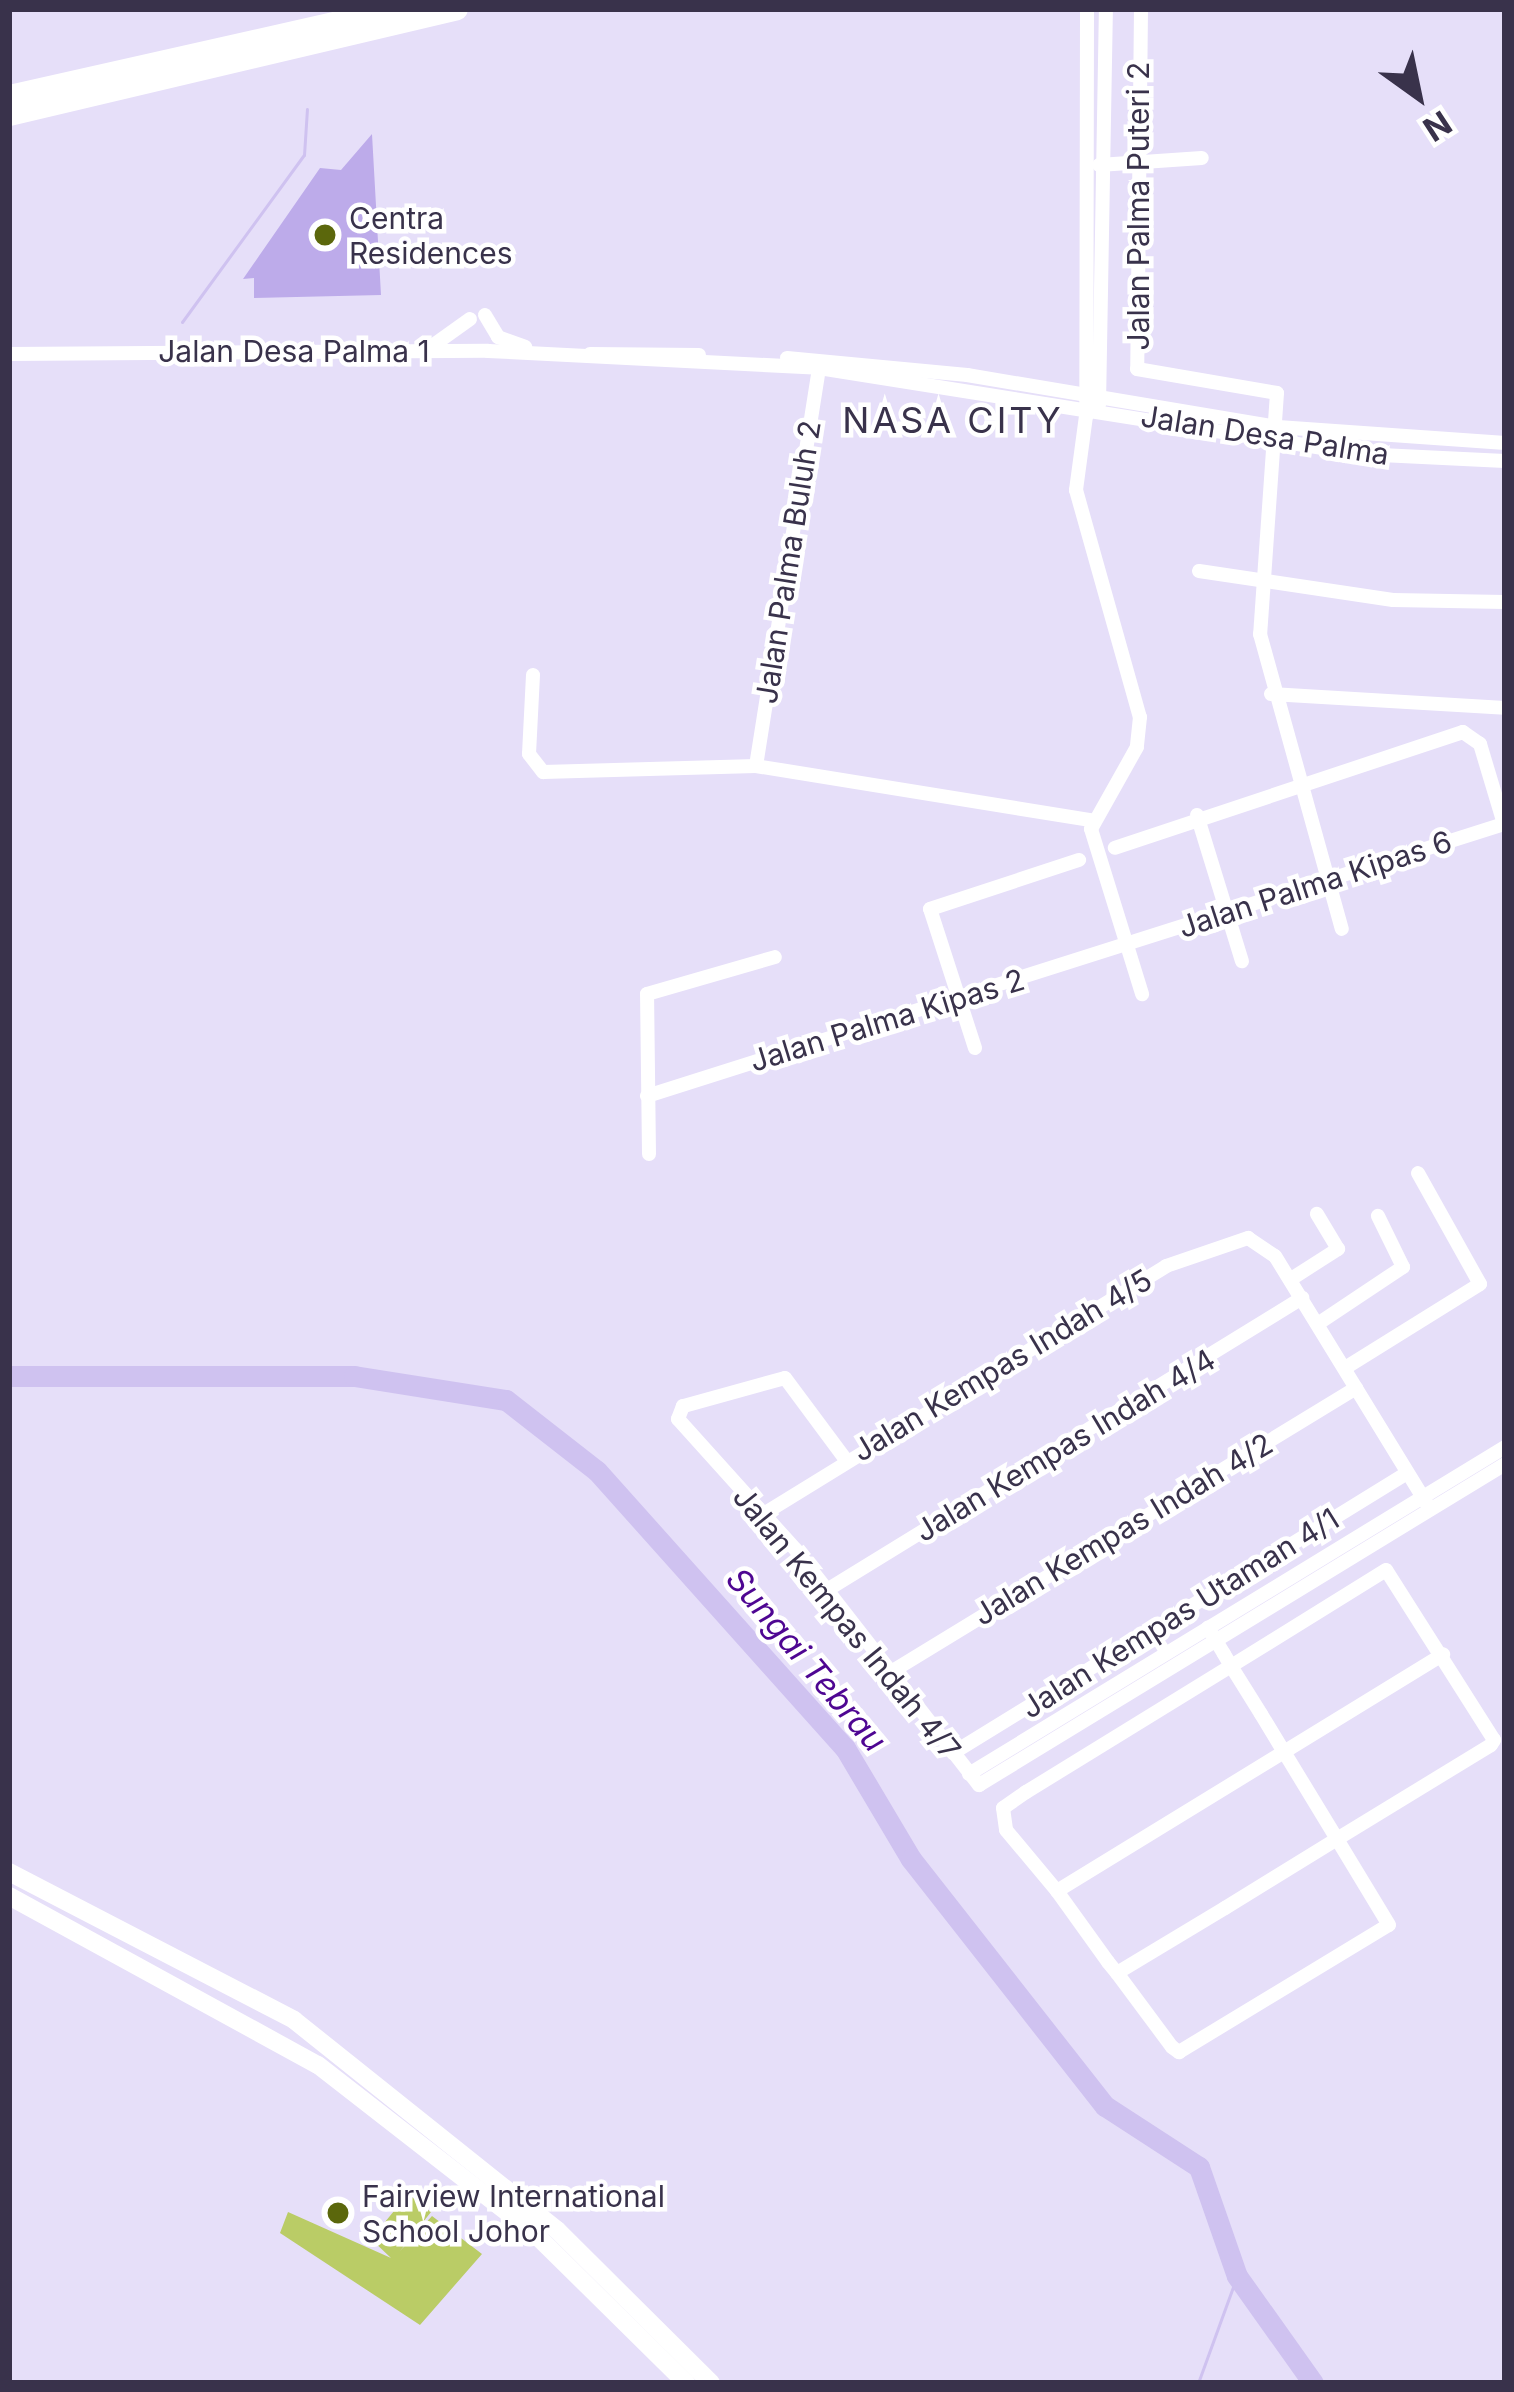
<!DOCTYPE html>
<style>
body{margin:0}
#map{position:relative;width:1514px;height:2392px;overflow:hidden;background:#e6dff9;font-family:Inter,sans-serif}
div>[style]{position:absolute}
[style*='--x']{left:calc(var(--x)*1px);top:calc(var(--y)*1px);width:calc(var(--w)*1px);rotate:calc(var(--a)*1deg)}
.green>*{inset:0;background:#bacc66}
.stream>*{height:3px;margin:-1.5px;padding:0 1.5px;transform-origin:1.5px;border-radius:1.5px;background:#cfc2f0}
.river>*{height:21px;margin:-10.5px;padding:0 10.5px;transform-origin:10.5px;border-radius:10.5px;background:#cfc2f0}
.building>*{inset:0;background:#bdabea}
.minor>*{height:14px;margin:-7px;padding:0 7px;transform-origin:7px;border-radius:7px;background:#fff}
.major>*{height:18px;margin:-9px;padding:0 9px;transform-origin:9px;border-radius:9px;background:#fff}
.highway>*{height:21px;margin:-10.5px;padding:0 10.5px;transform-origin:10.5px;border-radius:10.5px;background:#fff}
.dots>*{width:33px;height:33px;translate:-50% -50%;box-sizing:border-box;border:6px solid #fff;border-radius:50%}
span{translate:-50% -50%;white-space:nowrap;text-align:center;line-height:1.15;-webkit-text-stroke:9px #fff;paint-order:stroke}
.street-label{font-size:30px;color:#39324b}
.poi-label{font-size:30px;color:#39324b}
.left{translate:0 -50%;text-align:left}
.water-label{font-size:33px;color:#4e0692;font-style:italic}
.quarter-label{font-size:36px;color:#39324b;letter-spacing:3px}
.frame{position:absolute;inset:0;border:12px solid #39324b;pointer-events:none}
.north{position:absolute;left:1358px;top:36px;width:120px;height:120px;-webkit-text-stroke:9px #fff;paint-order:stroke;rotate:147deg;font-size:33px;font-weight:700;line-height:48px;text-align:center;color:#39324b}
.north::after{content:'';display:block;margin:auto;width:42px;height:54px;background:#39324b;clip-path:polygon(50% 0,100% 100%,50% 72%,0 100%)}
</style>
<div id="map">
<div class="green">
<i style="clip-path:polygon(408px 2194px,431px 2212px,400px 2251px,432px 2216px,482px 2254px,420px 2325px,280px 2233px,288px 2212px,391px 2258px,371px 2239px)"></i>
</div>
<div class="stream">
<i style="--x:182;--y:322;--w:207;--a:-53.9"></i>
<i style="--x:304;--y:155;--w:46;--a:-86.3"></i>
<i style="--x:1198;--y:2383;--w:114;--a:-70"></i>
</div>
<div class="river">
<i style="--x:9;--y:1376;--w:345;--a:0"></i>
<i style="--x:354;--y:1376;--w:154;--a:9"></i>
<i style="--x:506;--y:1400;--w:115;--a:38"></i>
<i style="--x:597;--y:1471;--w:372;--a:48.2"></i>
<i style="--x:845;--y:1748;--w:129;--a:59.3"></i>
<i style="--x:911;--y:1859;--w:314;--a:51.9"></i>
<i style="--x:1105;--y:2106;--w:112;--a:33"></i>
<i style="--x:1199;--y:2167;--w:115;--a:70.8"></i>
<i style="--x:1237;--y:2276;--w:131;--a:54.6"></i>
</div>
<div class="building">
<i style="clip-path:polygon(372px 134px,381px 295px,254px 298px,254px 278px,243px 279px,320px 168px,341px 170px)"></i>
</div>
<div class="minor">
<i style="--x:1087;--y:9;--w:407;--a:90.1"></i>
<i style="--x:1086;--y:416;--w:75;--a:97.7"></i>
<i style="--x:1076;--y:490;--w:236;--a:74.3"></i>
<i style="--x:1140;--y:717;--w:30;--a:96"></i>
<i style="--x:1137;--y:747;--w:94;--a:119.3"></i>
<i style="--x:1091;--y:829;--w:173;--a:72.8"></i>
<i style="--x:1141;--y:9;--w:360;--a:90.6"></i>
<i style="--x:1137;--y:369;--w:142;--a:9.7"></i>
<i style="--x:1277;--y:393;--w:242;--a:94"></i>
<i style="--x:1260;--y:634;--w:306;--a:74.5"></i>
<i style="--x:1099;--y:165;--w:103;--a:-3.9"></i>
<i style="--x:485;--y:315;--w:26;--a:59"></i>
<i style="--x:498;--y:337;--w:29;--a:20"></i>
<i style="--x:435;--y:344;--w:43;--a:-35.5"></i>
<i style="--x:9;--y:354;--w:479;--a:-0.4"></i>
<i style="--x:488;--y:351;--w:331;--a:2.9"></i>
<i style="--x:819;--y:368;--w:548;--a:9.03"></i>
<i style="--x:1360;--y:454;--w:145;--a:2.8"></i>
<i style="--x:590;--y:354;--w:109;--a:0.5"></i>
<i style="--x:787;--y:358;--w:181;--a:5.4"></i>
<i style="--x:967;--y:375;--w:315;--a:9.5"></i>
<i style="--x:1278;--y:427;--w:228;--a:4"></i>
<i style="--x:1099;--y:405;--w:396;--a:-89"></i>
<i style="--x:1199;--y:571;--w:196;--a:8.5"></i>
<i style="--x:1393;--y:600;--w:112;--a:1"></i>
<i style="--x:533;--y:675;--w:79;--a:92.9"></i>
<i style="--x:529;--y:754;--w:23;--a:52"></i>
<i style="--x:543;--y:772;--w:213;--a:-1.6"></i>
<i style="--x:756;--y:766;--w:339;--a:9.2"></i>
<i style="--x:1271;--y:694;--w:234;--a:3.4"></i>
<i style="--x:756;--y:766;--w:409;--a:-81"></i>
<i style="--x:1197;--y:815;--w:153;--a:72.9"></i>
<i style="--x:975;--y:1048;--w:146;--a:-107.9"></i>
<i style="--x:930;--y:909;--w:157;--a:-18.2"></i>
<i style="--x:647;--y:1096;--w:899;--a:-17.61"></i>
<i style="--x:1504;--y:824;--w:84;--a:-106.7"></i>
<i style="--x:1480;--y:744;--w:21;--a:-145"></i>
<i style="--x:1463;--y:732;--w:367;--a:161.6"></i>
<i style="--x:649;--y:1154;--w:160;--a:-90.7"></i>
<i style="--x:647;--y:994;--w:133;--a:-16.1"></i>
<i style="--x:1291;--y:1279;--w:56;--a:-32.6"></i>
<i style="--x:1338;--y:1249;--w:41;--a:-121"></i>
<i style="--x:1319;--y:1323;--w:101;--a:-33.7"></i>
<i style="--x:1403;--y:1267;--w:57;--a:-116.1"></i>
<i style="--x:1345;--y:1368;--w:159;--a:-31.9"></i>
<i style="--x:1480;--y:1284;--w:127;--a:-119.2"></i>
<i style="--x:846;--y:1460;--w:102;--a:-126.6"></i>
<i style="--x:785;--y:1378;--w:106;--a:164.6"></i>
<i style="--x:683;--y:1406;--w:14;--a:111"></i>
<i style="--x:678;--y:1419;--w:176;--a:48"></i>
<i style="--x:796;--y:1550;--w:298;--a:52.1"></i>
<i style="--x:979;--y:1785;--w:616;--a:-31.39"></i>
<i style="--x:765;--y:1513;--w:471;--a:-31.6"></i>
<i style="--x:1166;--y:1266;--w:87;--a:-18.9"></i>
<i style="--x:1248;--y:1238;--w:32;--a:34"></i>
<i style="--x:1275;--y:1256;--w:297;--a:58.5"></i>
<i style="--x:827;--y:1590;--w:558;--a:-31.58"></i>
<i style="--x:891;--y:1672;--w:545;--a:-31.41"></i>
<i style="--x:953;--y:1753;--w:533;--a:-31.66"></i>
<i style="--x:969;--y:1774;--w:628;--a:-31.39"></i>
<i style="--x:1057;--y:1891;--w:453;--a:-31.5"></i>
<i style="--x:1117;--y:1973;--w:126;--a:-31"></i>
<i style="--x:1225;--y:1908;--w:132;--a:-31.6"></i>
<i style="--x:1337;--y:1839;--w:180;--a:-31.4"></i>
<i style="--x:1491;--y:1745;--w:6;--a:-59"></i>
<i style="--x:1494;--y:1740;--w:201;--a:-122.4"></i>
<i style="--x:1386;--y:1570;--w:182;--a:148.2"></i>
<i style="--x:1231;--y:1666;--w:241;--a:148.4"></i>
<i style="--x:1026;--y:1792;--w:28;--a:145"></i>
<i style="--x:1003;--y:1808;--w:22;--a:82"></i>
<i style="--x:1006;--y:1830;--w:80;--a:50.1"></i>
<i style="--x:1057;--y:1891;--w:87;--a:54.3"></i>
<i style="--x:1108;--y:1962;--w:14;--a:51"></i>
<i style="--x:1117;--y:1973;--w:92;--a:53.4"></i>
<i style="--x:1172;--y:2047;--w:9;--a:36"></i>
<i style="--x:1179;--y:2052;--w:245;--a:-31.2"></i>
<i style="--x:1389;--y:1925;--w:100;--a:-121.2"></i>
<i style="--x:1337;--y:1839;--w:102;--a:-121.3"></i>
<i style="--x:1284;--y:1752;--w:44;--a:-121.2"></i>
<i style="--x:1261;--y:1714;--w:57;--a:-122"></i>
<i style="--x:1231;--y:1666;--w:14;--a:-120"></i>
<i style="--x:1224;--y:1654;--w:31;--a:-121"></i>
</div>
<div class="major">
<i style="--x:9;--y:1872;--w:321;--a:27.4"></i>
<i style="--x:294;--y:2020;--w:337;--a:38.6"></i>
<i style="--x:557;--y:2230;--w:217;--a:44.8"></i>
<i style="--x:9;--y:1896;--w:352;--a:28.7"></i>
<i style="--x:318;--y:2065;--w:274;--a:37.9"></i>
<i style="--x:534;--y:2233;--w:214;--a:44.6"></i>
</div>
<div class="highway">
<i style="--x:9;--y:95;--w:392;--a:-12.7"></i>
<i style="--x:9;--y:115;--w:460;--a:-13.3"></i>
</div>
<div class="dots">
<i style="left:325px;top:235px;background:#5b670c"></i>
<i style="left:338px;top:2213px;background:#5b670c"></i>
</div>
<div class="street-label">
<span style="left:1138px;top:206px;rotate:-90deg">Jalan Palma Puteri 2</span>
<span style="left:294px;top:351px">Jalan Desa Palma 1</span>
<span style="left:1265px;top:435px;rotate:9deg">Jalan Desa Palma</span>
<span style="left:788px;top:562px;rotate:-81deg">Jalan Palma Buluh 2</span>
<span style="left:1315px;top:884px;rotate:-18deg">Jalan Palma Kipas 6</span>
<span style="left:887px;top:1020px;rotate:-17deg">Jalan Palma Kipas 2</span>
<span style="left:1002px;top:1365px;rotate:-31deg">Jalan Kempas Indah 4/5</span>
<span style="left:1065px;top:1445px;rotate:-31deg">Jalan Kempas Indah 4/4</span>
<span style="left:1123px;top:1529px;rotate:-31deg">Jalan Kempas Indah 4/2</span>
<span style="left:1180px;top:1613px;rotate:-32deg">Jalan Kempas Utaman 4/1</span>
<span style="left:847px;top:1623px;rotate:51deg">Jalan Kempas Indah 4/7</span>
</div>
<div class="poi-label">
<span class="left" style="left:349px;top:235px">Centra<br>Residences</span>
<span class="left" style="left:362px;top:2213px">Fairview International<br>School Johor</span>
</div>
<div class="water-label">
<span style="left:806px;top:1660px;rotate:50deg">Sungai Tebrau</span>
</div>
<div class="quarter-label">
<span style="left:953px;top:421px">NASA CITY</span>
</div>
<div class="frame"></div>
<div class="north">N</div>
</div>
